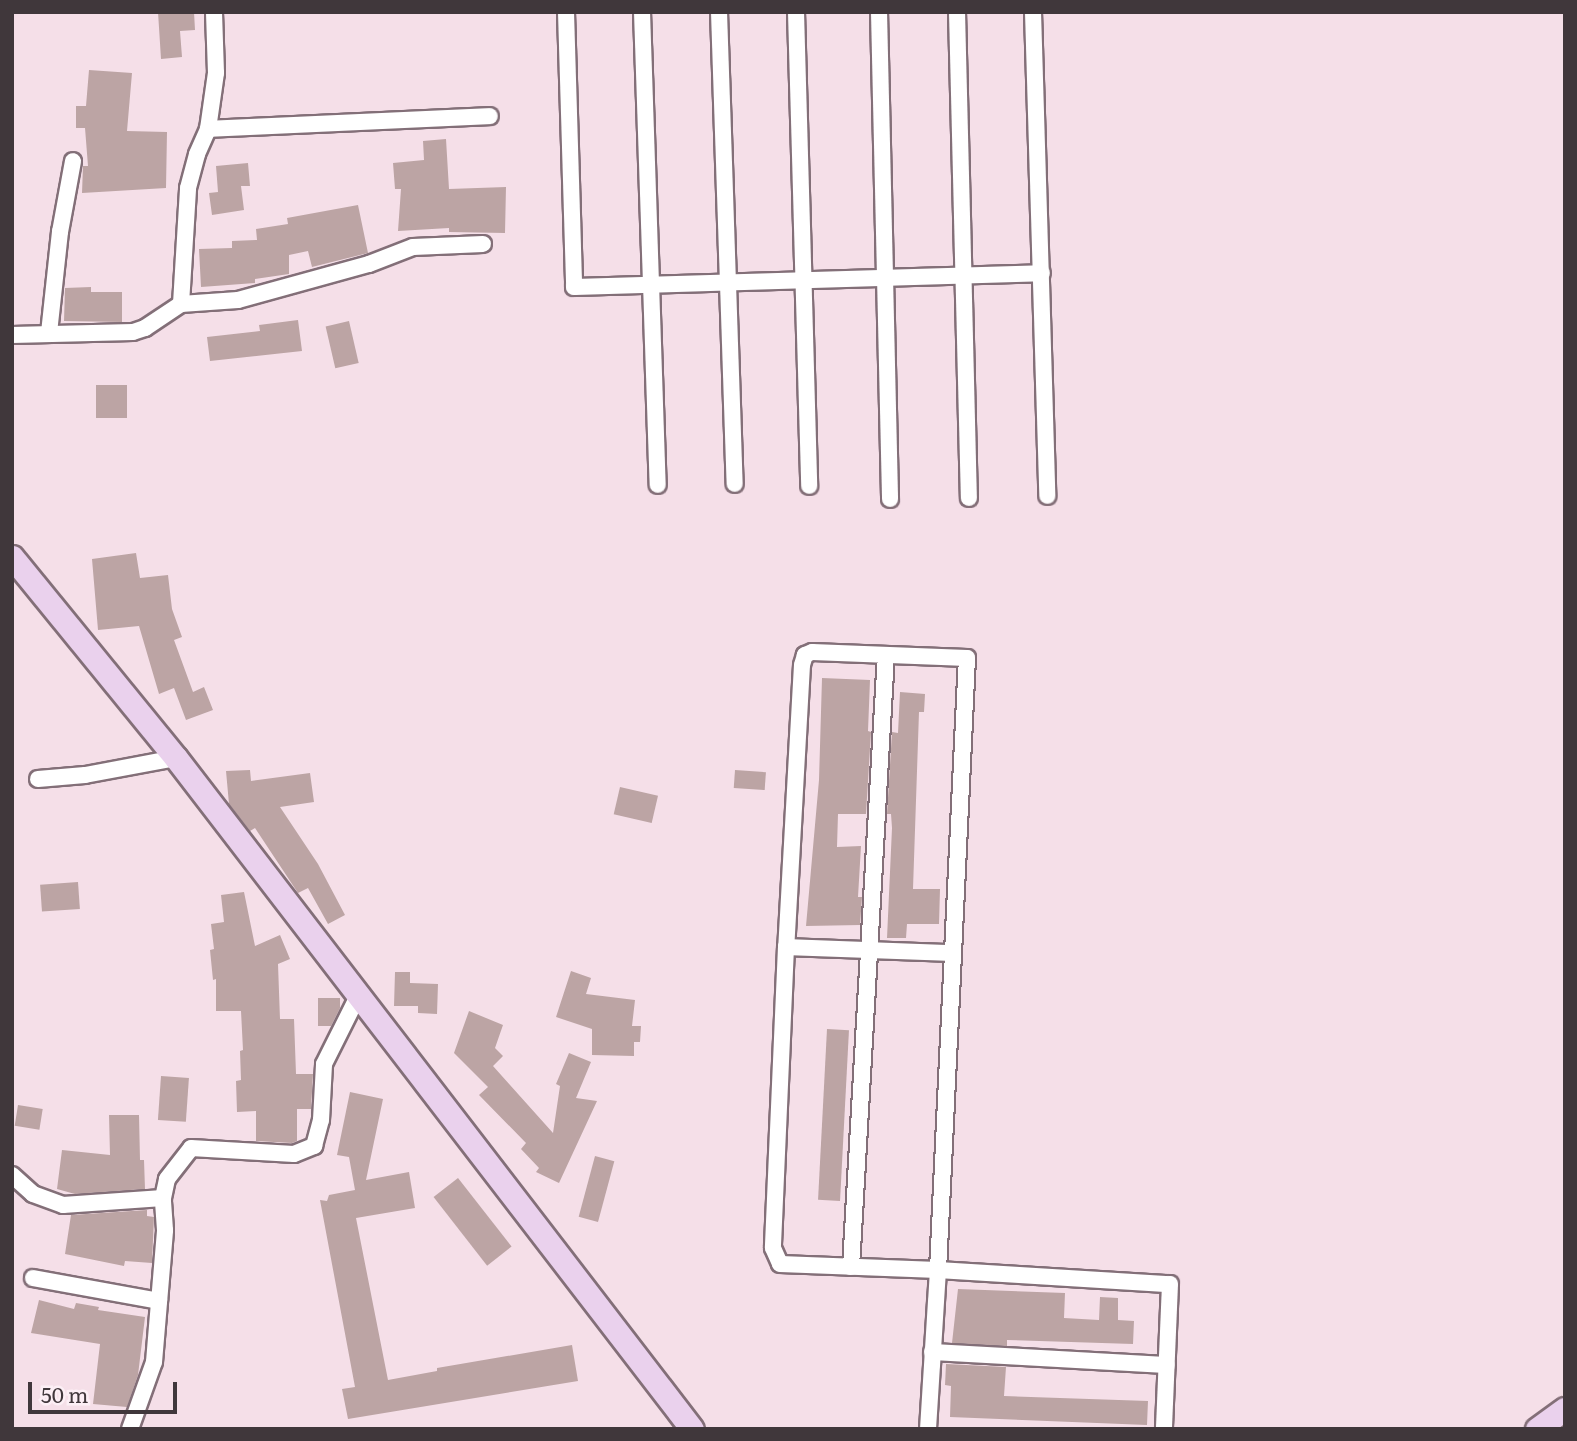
<!DOCTYPE html>
<style>
body{margin:0}
#map{position:relative;width:1577px;height:1441px;overflow:hidden;background:#f5dfe8;font-family:Literata,serif}
div>[style]{position:absolute}
[style*='--x']{left:calc(var(--x)*1px);top:calc(var(--y)*1px);width:calc(var(--w)*1px);rotate:calc(var(--a)*1deg)}
.building>*{inset:0;background:#bca4a4;transform-origin:0 0}
.roads{filter:drop-shadow(2px 0 #836f78) drop-shadow(-2px 0 #836f78) drop-shadow(0 2px #836f78) drop-shadow(0 -2px #836f78)}
.street>*{height:16px;margin:-8px;padding:0 8px;transform-origin:8px;border-radius:8px;background:#fff}
.secondary>*{height:23px;margin:-11.5px;padding:0 11.5px;transform-origin:11.5px;border-radius:11.5px;background:#ead1ed}
span{translate:-50% -50%;white-space:nowrap;text-align:center;line-height:1.15;-webkit-text-stroke:7px #fceff5;paint-order:stroke}
.frame{position:absolute;inset:0;border:14px solid #40373b;pointer-events:none}
.scale{position:absolute;left:28px;top:1382px;width:149px;height:32px;box-sizing:border-box;border:4px solid #40373b;border-top:0;padding-left:9px;font-size:21px;line-height:24px;white-space:nowrap;color:#40373b;-webkit-text-stroke:5px #fceff5;paint-order:stroke}
</style>
<div id="map">
<div class="building">
<i style="clip-path:polygon(158px 12px,194px 12px,195px 30px,180px 31px,182px 57px,161px 59px)"></i>
<i style="clip-path:polygon(89px 70px,132px 73px,127px 131px,167px 132px,166px 188px,82px 193px,83px 166px,88px 166px,85px 128px,76px 128px,76px 106px,86px 106px)"></i>
<i style="clip-path:polygon(446px 139px,449px 189px,506px 187px,505px 233px,449px 232px,449px 228px,398px 231px,401px 189px,395px 189px,393px 163px,424px 160px,423px 141px)"></i>
<i style="clip-path:polygon(248px 163px,250px 186px,241px 186px,244px 210px,212px 215px,209px 193px,218px 192px,216px 166px)"></i>
<i style="clip-path:polygon(358px 205px,368px 253px,312px 267px,308px 251px,289px 255px,289px 274px,255px 279px,255px 283px,201px 287px,199px 249px,232px 248px,232px 241px,257px 240px,256px 229px,288px 224px,287px 218px)"></i>
<i style="clip-path:polygon(91px 287px,91px 292px,122px 292px,122px 322px,64px 321px,65px 288px)"></i>
<i style="clip-path:polygon(298px 320px,302px 351px,210px 361px,207px 337px,260px 331px,259px 325px)"></i>
<i style="left:349px;top:321px;width:43px;height:24px;rotate:77deg"></i>
<i style="left:96px;top:385px;width:31px;height:33px"></i>
<i style="clip-path:polygon(136px 553px,140px 578px,168px 575px,172px 609px,182px 637px,174px 640px,193px 692px,204px 687px,213px 710px,186px 720px,174px 688px,159px 694px,139px 626px,98px 630px,92px 559px)"></i>
<i style="clip-path:polygon(822px 678px,870px 680px,868px 731px,871px 732px,866px 814px,838px 814px,837px 847px,861px 846px,858px 897px,862px 897px,860px 925px,806px 926px,819px 780px)"></i>
<i style="clip-path:polygon(900px 692px,925px 694px,924px 712px,919px 712px,913px 889px,940px 889px,939px 924px,907px 924px,906px 938px,887px 938px,892px 828px,891px 814px,887px 814px,892px 732px,898px 733px)"></i>
<i style="clip-path:polygon(250px 770px,251px 781px,310px 773px,314px 802px,280px 807px,318px 864px,345px 915px,328px 924px,308px 888px,298px 893px,255px 828px,250px 831px,229px 804px,226px 771px)"></i>
<i style="left:735px;top:770px;width:31px;height:18px;rotate:4deg"></i>
<i style="left:620px;top:787px;width:39px;height:28px;rotate:13deg"></i>
<i style="left:78px;top:882px;width:27px;height:38px;rotate:86deg"></i>
<i style="clip-path:polygon(244px 892px,255px 946px,280px 935px,290px 959px,278px 964px,280px 1019px,294px 1019px,296px 1074px,313px 1074px,311px 1109px,297px 1109px,297px 1141px,292px 1143px,256px 1141px,256px 1111px,237px 1112px,236px 1081px,241px 1080px,240px 1051px,243px 1050px,241px 1011px,216px 1011px,216px 979px,213px 980px,210px 950px,214px 949px,211px 924px,224px 922px,221px 895px)"></i>
<i style="clip-path:polygon(571px 971px,591px 978px,586px 994px,635px 1000px,632px 1026px,641px 1026px,640px 1042px,634px 1042px,634px 1056px,592px 1055px,592px 1029px,556px 1017px)"></i>
<i style="clip-path:polygon(395px 972px,410px 972px,410px 983px,438px 984px,437px 1014px,418px 1013px,418px 1006px,394px 1006px)"></i>
<i style="clip-path:polygon(318px 998px,340px 998px,340px 1008px,331px 1026px,318px 1026px)"></i>
<i style="clip-path:polygon(469px 1011px,503px 1025px,495px 1048px,503px 1056px,493px 1066px,553px 1133px,560px 1086px,556px 1084px,569px 1053px,591px 1062px,576px 1098px,597px 1101px,559px 1183px,536px 1172px,539px 1168px,521px 1149px,526px 1143px,479px 1095px,488px 1087px,454px 1053px)"></i>
<i style="left:827px;top:1029px;width:22px;height:171px;rotate:3deg"></i>
<i style="left:161px;top:1076px;width:28px;height:44px;rotate:4deg"></i>
<i style="clip-path:polygon(350px 1092px,383px 1099px,366px 1180px,409px 1172px,415px 1208px,356px 1218px,388px 1380px,437px 1371px,437px 1368px,572px 1345px,578px 1381px,348px 1419px,342px 1389px,355px 1387px,320px 1200px,327px 1201px,329px 1195px,355px 1190px,349px 1157px,337px 1155px)"></i>
<i style="left:18px;top:1105px;width:25px;height:21px;rotate:9deg"></i>
<i style="clip-path:polygon(109px 1115px,139px 1115px,140px 1160px,144px 1160px,145px 1189px,75px 1194px,57px 1189px,62px 1150px,110px 1155px)"></i>
<i style="left:595px;top:1156px;width:20px;height:63px;rotate:15deg"></i>
<i style="left:458px;top:1178px;width:87px;height:31px;rotate:52deg"></i>
<i style="clip-path:polygon(147px 1210px,147px 1216px,154px 1217px,152px 1263px,125px 1261px,124px 1266px,65px 1254px,71px 1215px)"></i>
<i style="clip-path:polygon(958px 1289px,1065px 1293px,1064px 1318px,1099px 1320px,1100px 1297px,1118px 1298px,1118px 1320px,1134px 1321px,1133px 1344px,1007px 1340px,1007px 1346px,952px 1343px)"></i>
<i style="clip-path:polygon(39px 1300px,74px 1309px,76px 1303px,99px 1307px,98px 1310px,145px 1317px,138px 1375px,127px 1407px,93px 1404px,100px 1344px,31px 1333px)"></i>
<i style="clip-path:polygon(946px 1364px,1006px 1367px,1004px 1396px,1148px 1401px,1147px 1425px,950px 1417px,951px 1386px,945px 1385px)"></i>
</div>
<div class="roads">
<div class="street">
<i style="--x:566;--y:12;--w:275;--a:88.3"></i>
<i style="--x:574;--y:287;--w:468;--a:-1.7"></i>
<i style="--x:642;--y:12;--w:473;--a:88.1"></i>
<i style="--x:719;--y:12;--w:472;--a:88.1"></i>
<i style="--x:796;--y:12;--w:474;--a:88.4"></i>
<i style="--x:879;--y:12;--w:487;--a:88.7"></i>
<i style="--x:957;--y:12;--w:486;--a:88.6"></i>
<i style="--x:1033;--y:12;--w:484;--a:88.3"></i>
<i style="--x:208;--y:129;--w:282;--a:-2.6"></i>
<i style="--x:181;--y:304;--w:116;--a:-86.5"></i>
<i style="--x:188;--y:188;--w:35;--a:-75"></i>
<i style="--x:197;--y:154;--w:27;--a:-66"></i>
<i style="--x:208;--y:129;--w:57;--a:-81.9"></i>
<i style="--x:216;--y:73;--w:61;--a:-91.9"></i>
<i style="--x:49;--y:333;--w:102;--a:-83.8"></i>
<i style="--x:60;--y:232;--w:72;--a:-79.6"></i>
<i style="--x:12;--y:335;--w:121;--a:-1.4"></i>
<i style="--x:133;--y:332;--w:13;--a:-18"></i>
<i style="--x:145;--y:328;--w:43;--a:-33.7"></i>
<i style="--x:181;--y:304;--w:57;--a:-4"></i>
<i style="--x:238;--y:300;--w:136;--a:-15.4"></i>
<i style="--x:369;--y:264;--w:47;--a:-21.1"></i>
<i style="--x:413;--y:247;--w:70;--a:-2.5"></i>
<i style="--x:38;--y:779;--w:47;--a:-4.9"></i>
<i style="--x:85;--y:775;--w:93;--a:-10.6"></i>
<i style="--x:786;--y:947;--w:166;--a:2.1"></i>
<i style="--x:12;--y:1175;--w:28;--a:42"></i>
<i style="--x:33;--y:1194;--w:32;--a:20"></i>
<i style="--x:63;--y:1205;--w:100;--a:-4"></i>
<i style="--x:851;--y:1267;--w:613;--a:-86.73"></i>
<i style="--x:33;--y:1278;--w:128;--a:10.3"></i>
<i style="--x:932;--y:1352;--w:235;--a:3.2"></i>
<i style="--x:130;--y:1429;--w:71;--a:-70.3"></i>
<i style="--x:154;--y:1362;--w:132;--a:-85.2"></i>
<i style="--x:165;--y:1230;--w:32;--a:-94"></i>
<i style="--x:163;--y:1198;--w:19;--a:-78"></i>
<i style="--x:167;--y:1179;--w:39;--a:-52"></i>
<i style="--x:191;--y:1148;--w:103;--a:3.3"></i>
<i style="--x:294;--y:1154;--w:22;--a:-22"></i>
<i style="--x:314;--y:1146;--w:27;--a:-75"></i>
<i style="--x:321;--y:1120;--w:56;--a:-86.9"></i>
<i style="--x:324;--y:1064;--w:78;--a:-63.4"></i>
<i style="--x:928;--y:1429;--w:159;--a:-86.4"></i>
<i style="--x:938;--y:1270;--w:613;--a:-87.29"></i>
<i style="--x:967;--y:658;--w:155;--a:-177.8"></i>
<i style="--x:812;--y:652;--w:8;--a:157"></i>
<i style="--x:805;--y:655;--w:10;--a:107"></i>
<i style="--x:802;--y:665;--w:282;--a:93.2"></i>
<i style="--x:786;--y:947;--w:301;--a:92.5"></i>
<i style="--x:773;--y:1248;--w:17;--a:66"></i>
<i style="--x:780;--y:1264;--w:158;--a:2.2"></i>
<i style="--x:938;--y:1270;--w:232;--a:3.5"></i>
<i style="--x:1170;--y:1284;--w:145;--a:92.4"></i>
</div>
<div class="secondary">
<i style="--x:12;--y:557;--w:259;--a:50.8"></i>
<i style="--x:176;--y:758;--w:846;--a:52.44"></i>
<i style="--x:1537;--y:1429;--w:34;--a:-36"></i>
</div>
</div>
<div class="frame"></div>
<div class="scale">50 m</div>
</div>
